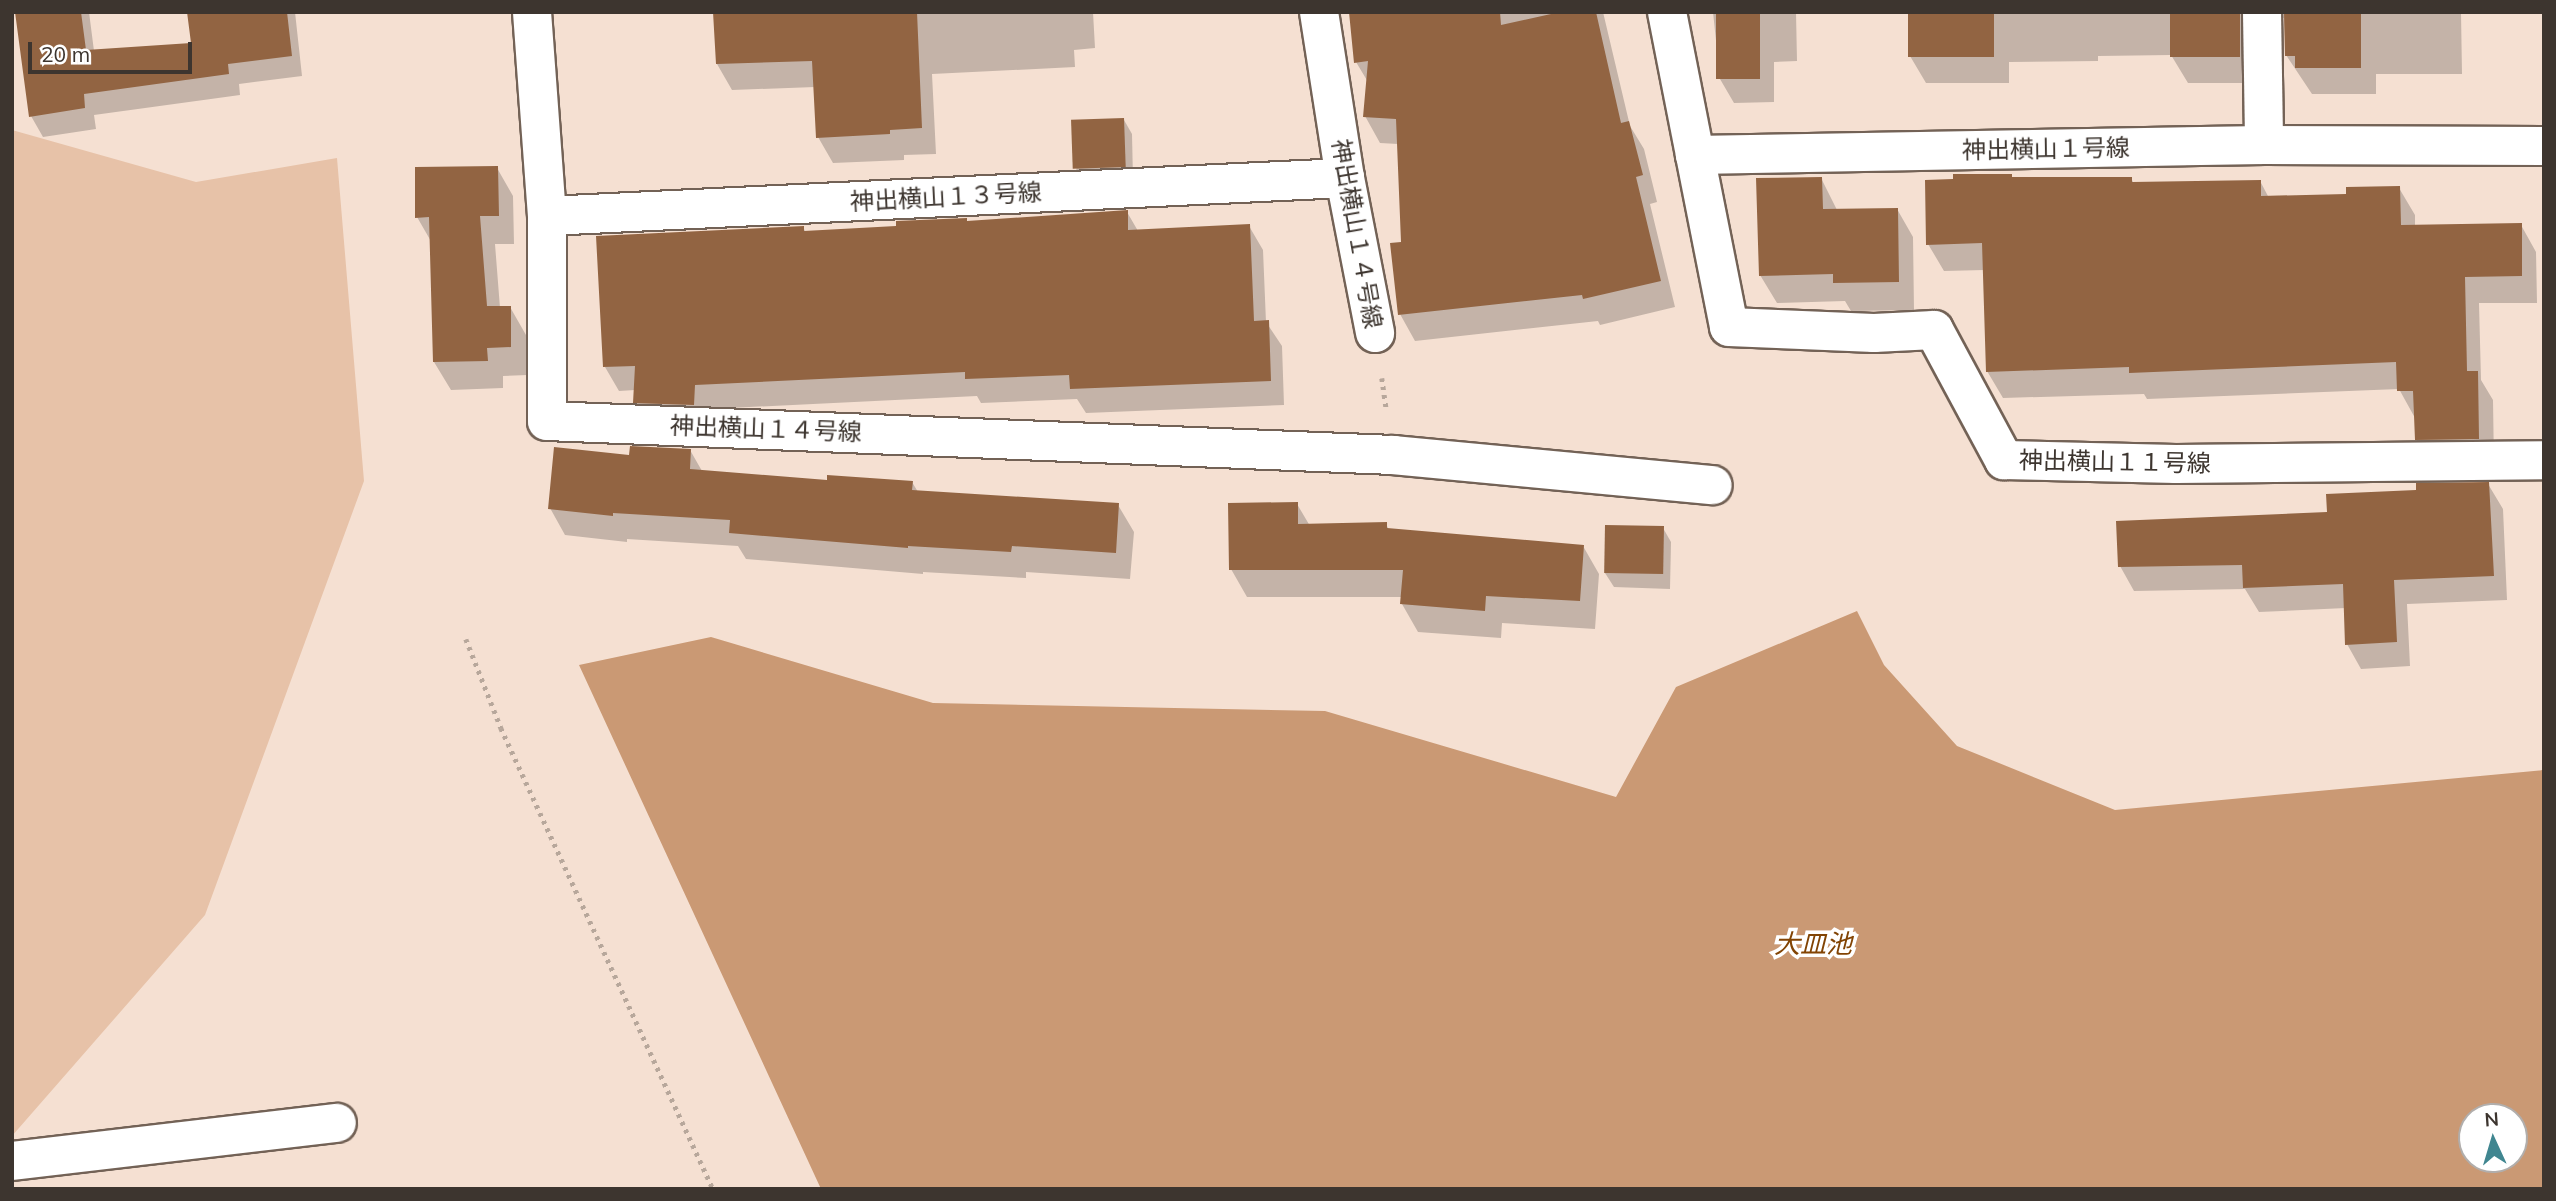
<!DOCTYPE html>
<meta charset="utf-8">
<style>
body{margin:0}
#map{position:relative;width:2556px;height:1201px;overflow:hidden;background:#f5e0d2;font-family:Mulish,"Noto Sans JP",sans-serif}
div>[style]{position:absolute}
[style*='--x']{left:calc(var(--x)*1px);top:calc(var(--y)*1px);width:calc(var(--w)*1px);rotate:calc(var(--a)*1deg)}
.green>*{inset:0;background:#e7c2a8}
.water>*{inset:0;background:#ca9974}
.shadow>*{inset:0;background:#0003}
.building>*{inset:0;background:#926442;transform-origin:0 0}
.path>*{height:4.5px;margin-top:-2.25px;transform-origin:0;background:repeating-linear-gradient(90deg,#b7a79b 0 3.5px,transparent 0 8.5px)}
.roads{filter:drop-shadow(2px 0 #736256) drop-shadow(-2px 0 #736256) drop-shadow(0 2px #736256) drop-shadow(0 -2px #736256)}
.minor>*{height:38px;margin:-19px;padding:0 19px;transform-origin:19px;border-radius:19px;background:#fff}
span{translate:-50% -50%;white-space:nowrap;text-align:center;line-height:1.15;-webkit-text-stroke:7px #fff;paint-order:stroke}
.street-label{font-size:24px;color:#3d352f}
.water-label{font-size:26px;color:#824404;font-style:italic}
.frame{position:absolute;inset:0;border:14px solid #3d352f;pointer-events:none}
.north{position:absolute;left:2458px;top:1103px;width:70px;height:70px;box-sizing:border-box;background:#fff;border:2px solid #b1aeac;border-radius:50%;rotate:356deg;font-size:19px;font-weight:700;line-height:28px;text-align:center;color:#3d352f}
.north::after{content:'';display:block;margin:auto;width:24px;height:32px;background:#408690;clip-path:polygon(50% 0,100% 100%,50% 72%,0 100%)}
.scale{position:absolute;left:28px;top:42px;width:164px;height:32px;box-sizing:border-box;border:4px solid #3d352f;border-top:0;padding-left:9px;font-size:21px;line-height:24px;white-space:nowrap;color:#3d352f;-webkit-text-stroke:5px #fff;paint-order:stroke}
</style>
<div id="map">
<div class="green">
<i style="clip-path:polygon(12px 130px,196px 182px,337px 158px,364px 481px,205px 915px,12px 1136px)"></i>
</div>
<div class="water">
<i style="clip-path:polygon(evenodd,1857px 611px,1884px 665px,1957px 746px,2115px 810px,2544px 770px,2544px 1189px,821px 1189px,579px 665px,711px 637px,933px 703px,1325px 711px,1616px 797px,1676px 687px,1857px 611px,2472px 1117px,2514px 1117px,2514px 1159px,2472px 1159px,2472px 1117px)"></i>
</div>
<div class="shadow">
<i style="clip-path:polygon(17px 12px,89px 12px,94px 51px,193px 44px,189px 12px,295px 12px,302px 76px,239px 84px,240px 95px,94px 115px,96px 129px,43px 137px,31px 116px)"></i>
<i style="clip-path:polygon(715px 12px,1093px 12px,1095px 48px,1074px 50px,1075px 67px,932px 74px,936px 154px,904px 155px,904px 160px,833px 163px,818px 137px,815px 87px,732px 90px,717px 64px)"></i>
<i style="clip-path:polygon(1351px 12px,1603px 12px,1630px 126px,1644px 149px,1657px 202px,1650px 204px,1675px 307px,1600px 325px,1598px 321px,1415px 341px,1400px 314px,1403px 244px,1398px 144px,1380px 143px,1365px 116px,1368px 82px,1356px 62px)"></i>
<i style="clip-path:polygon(1713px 12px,1796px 12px,1797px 61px,1774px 62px,1774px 102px,1734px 103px,1720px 79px)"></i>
<i style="clip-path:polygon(1910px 12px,2461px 12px,2462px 74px,2376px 74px,2376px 94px,2312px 94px,2286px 55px,2284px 18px,2279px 17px,2255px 83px,2188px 83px,2171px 55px,2098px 56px,2098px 61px,2009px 62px,2009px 83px,1926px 83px,1910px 56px)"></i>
<i style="clip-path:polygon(1124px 120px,1132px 134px,1133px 180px,1084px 183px,1076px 169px)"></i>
<i style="clip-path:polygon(497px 168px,513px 196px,514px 244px,495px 244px,500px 308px,510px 307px,526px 335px,527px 375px,503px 376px,503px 388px,451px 390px,434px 362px,432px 243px,417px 217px)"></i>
<i style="clip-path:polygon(1821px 178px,1837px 210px,1897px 209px,1913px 237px,1914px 310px,1851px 311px,1845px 301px,1777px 303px,1760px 275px)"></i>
<i style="clip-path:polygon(2131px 178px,2134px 184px,2260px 181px,2269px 198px,2347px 196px,2399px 188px,2415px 215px,2415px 227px,2521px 225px,2536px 252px,2537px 303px,2479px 303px,2481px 380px,2493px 400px,2494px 465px,2432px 466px,2416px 439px,2415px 418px,2399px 389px,2147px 399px,2144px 394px,2003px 398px,1987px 371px,1984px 270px,1944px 271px,1928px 244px,2012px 179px)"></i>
<i style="clip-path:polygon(1127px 212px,1138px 231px,1249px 226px,1263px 250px,1266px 322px,1282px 346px,1284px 405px,1086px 413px,1077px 399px,981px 403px,977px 396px,709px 409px,648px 426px,634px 402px,635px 390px,619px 391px,605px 367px,803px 227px,806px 233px)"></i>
<i style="clip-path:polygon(690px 450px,702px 471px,828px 481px,912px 482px,918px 492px,1118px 505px,1134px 532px,1130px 579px,1026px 572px,1026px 578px,923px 572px,923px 574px,746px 559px,738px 546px,627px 539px,627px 542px,565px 535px,550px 508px,631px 457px)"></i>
<i style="clip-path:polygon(2488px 484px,2503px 509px,2507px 600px,2407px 604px,2410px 666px,2361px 669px,2347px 644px,2346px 608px,2259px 612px,2245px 589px,2134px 591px,2120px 566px,2418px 491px)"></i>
<i style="clip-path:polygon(1297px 504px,1310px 526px,1386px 524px,1389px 530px,1583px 546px,1599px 574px,1595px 629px,1502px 623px,1501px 638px,1418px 632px,1402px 604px,1402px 597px,1247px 597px,1231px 569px)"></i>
<i style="clip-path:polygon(1663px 528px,1671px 542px,1670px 589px,1614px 587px,1605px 573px)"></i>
</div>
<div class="building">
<i style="clip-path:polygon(15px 12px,81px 12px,86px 50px,191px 43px,187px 12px,287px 12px,292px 56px,228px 64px,229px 74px,84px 94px,85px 108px,29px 117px)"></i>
<i style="clip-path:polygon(713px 12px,917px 12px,922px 128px,890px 130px,890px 134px,816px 138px,812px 61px,716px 64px)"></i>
<i style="clip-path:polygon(1349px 12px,1500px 12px,1501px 25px,1560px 12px,1596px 12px,1621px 123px,1629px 121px,1643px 175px,1636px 177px,1661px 281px,1583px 299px,1582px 295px,1398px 315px,1390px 243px,1401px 242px,1396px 119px,1363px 117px,1368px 61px,1354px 63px)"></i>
<i style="left:1716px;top:12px;width:44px;height:67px"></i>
<i style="left:1908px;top:12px;width:86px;height:45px"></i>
<i style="left:2170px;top:12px;width:70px;height:45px"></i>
<i style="clip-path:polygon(2284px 12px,2361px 12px,2361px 68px,2295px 68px,2295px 56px,2285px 56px)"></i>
<i style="left:1124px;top:118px;width:49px;height:53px;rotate:88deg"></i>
<i style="clip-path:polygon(498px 166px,499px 216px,480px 216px,487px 306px,511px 306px,511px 347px,487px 348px,488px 361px,433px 362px,429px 217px,415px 218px,415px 167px)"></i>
<i style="clip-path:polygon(1953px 174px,2012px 174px,2012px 177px,2132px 177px,2132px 182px,2261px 180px,2261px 196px,2346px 194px,2346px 187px,2400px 186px,2401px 225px,2522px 223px,2522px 276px,2465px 277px,2467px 371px,2478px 371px,2479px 439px,2415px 440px,2413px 391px,2397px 391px,2396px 362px,2129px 373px,2129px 367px,1986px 372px,1982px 243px,1926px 245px,1925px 180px,1953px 179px)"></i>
<i style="clip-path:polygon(1822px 177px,1823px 209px,1898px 208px,1899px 282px,1833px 283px,1833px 274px,1759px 276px,1756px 178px)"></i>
<i style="clip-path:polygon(1128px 210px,1128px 230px,1250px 224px,1254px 321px,1269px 320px,1271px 381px,1070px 389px,1069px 375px,965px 379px,965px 372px,695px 385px,694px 405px,633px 403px,635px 366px,603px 367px,596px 236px,804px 226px,804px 231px,896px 226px,896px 221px,967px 218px,967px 221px)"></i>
<i style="clip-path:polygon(630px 446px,691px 449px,690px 469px,827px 480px,827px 475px,913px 481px,912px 490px,1119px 503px,1116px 553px,1012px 546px,1011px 552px,908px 546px,908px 548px,729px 533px,730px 520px,613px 513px,613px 516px,548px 509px,554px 447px,629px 455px)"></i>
<i style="clip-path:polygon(2489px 482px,2494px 576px,2394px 580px,2397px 642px,2345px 645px,2343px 584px,2243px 588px,2242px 565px,2118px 567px,2116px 521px,2327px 512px,2326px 494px,2416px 490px,2416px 483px)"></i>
<i style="clip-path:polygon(1298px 502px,1298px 524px,1387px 522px,1387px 528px,1584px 545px,1580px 601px,1486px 596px,1485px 611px,1400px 604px,1403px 570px,1229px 570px,1228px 503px)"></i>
<i style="left:1605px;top:525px;width:59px;height:48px;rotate:1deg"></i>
</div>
<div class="path">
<i style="--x:1382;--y:378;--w:30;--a:82"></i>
<i style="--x:466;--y:639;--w:96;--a:68.5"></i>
<i style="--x:501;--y:728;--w:507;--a:65.3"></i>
</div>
<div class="roads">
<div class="minor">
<i style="--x:532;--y:12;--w:205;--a:85.8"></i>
<i style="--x:547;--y:216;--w:205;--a:90"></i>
<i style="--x:547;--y:421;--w:847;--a:2.3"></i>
<i style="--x:1393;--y:455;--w:321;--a:5.4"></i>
<i style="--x:1319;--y:12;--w:168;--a:81.1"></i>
<i style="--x:1345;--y:178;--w:158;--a:79"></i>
<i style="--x:1667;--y:12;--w:146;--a:78.9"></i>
<i style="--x:1695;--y:155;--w:569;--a:-1.01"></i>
<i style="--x:2264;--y:145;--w:280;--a:0.2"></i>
<i style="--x:2262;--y:12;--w:133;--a:89.1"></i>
<i style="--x:1695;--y:155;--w:175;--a:78.8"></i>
<i style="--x:1729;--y:327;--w:145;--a:2.4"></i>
<i style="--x:1874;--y:333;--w:60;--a:-2.9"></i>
<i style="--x:1934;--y:330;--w:148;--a:61.7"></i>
<i style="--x:2004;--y:460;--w:172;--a:1.3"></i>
<i style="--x:2176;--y:464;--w:368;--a:-0.6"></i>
<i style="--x:547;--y:216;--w:799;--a:-2.73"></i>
<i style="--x:12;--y:1161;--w:327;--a:-6.7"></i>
</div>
</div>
<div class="street-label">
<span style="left:2046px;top:149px;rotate:-1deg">神出横山１号線</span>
<span style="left:946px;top:197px;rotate:-3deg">神出横山１３号線</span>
<span style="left:1357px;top:234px;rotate:80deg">神出横山１４号線</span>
<span style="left:766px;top:429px;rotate:2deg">神出横山１４号線</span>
<span style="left:2115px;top:462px;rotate:1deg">神出横山１１号線</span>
</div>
<div class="water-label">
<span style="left:1813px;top:944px">大皿池</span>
</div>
<div class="frame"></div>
<div class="north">N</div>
<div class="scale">20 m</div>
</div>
